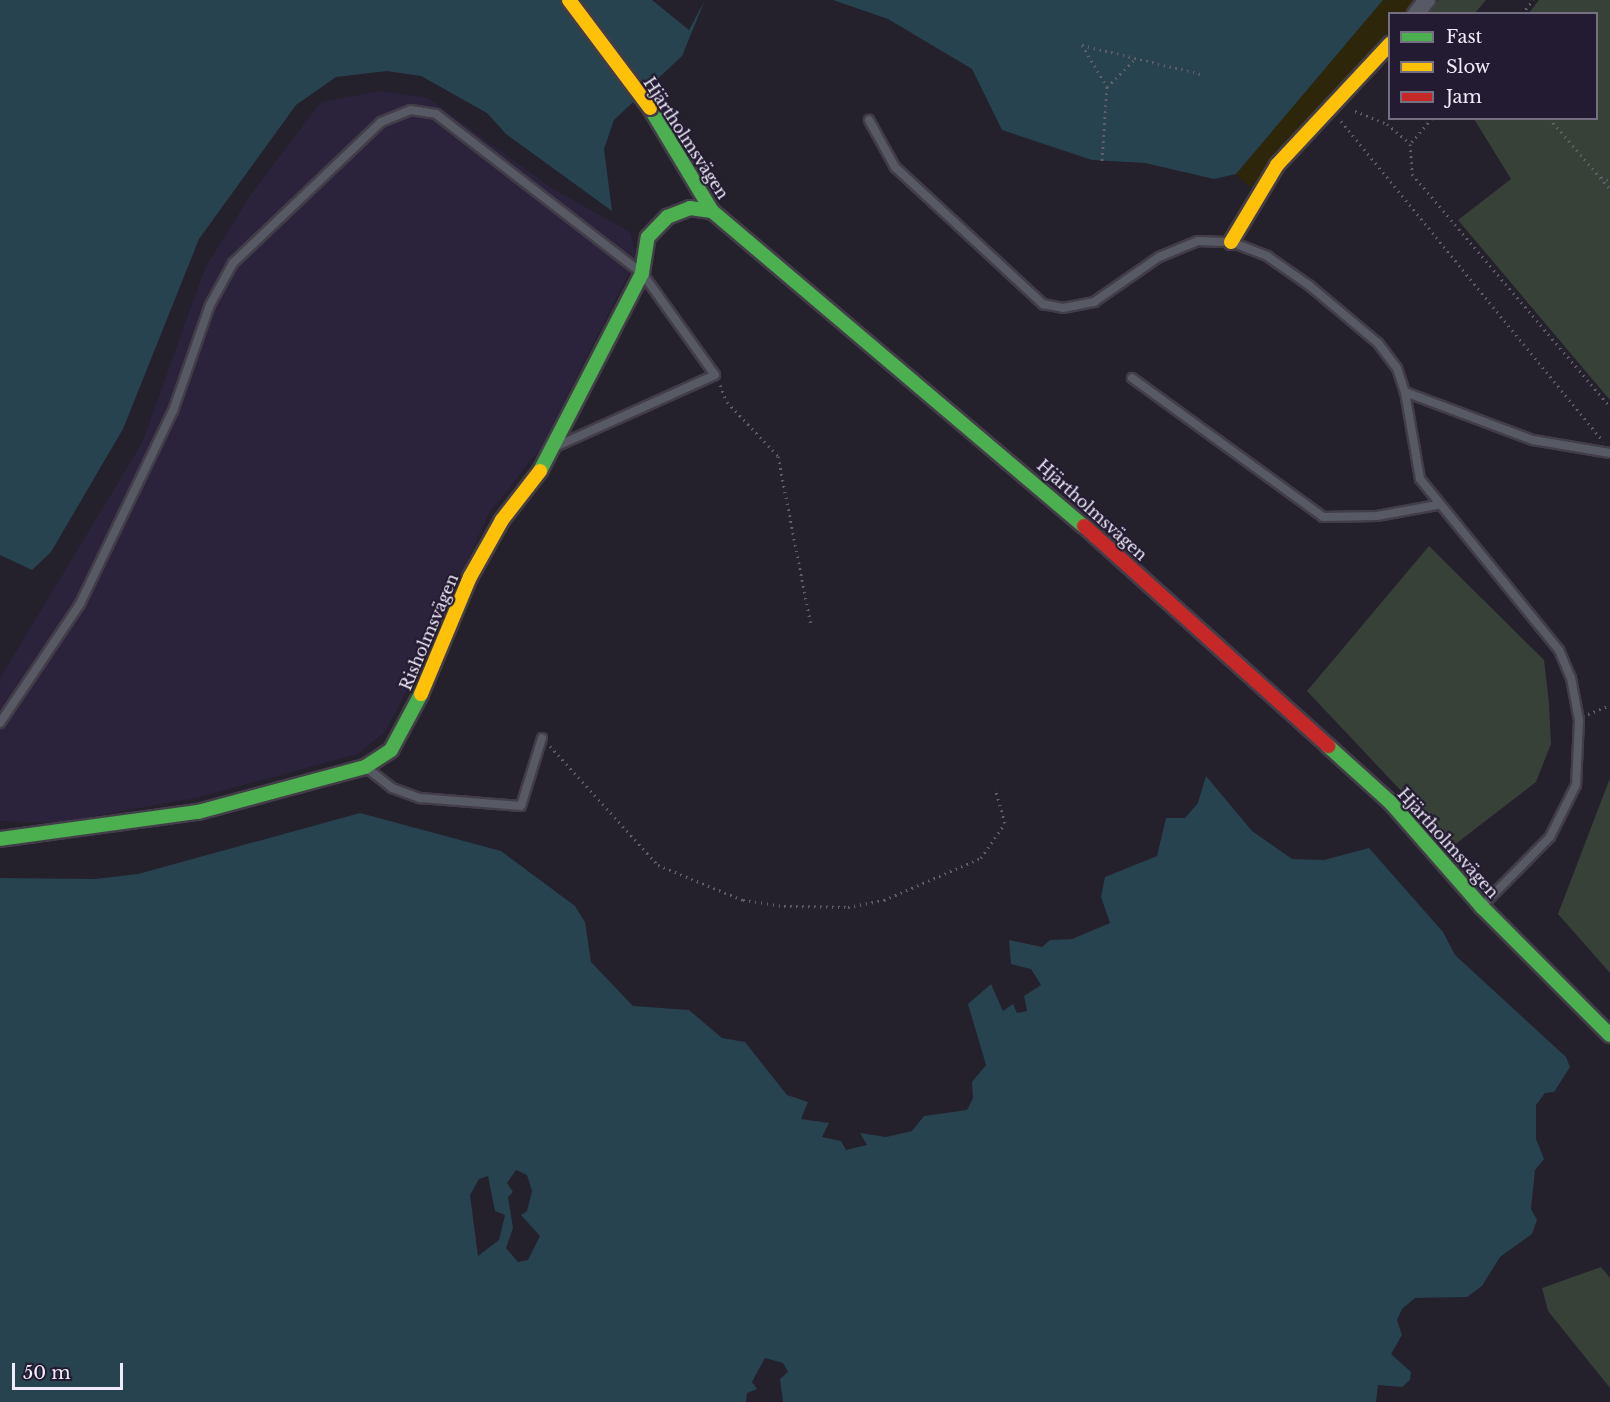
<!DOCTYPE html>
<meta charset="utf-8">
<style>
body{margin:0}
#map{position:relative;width:1610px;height:1402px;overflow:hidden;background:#24202c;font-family:"Libre Baskerville",serif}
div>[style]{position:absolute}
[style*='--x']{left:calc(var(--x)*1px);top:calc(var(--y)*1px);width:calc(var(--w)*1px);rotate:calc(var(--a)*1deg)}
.built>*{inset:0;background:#2b223c}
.green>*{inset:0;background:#374138}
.sand>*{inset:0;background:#2e260b}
.water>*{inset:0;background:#26434f}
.pier>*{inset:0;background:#24202c}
.path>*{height:3px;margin-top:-1.5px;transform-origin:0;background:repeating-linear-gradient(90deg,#605f68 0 1.5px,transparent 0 6px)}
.roads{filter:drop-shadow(2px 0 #423d48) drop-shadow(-2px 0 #423d48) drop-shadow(0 2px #423d48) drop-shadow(0 -2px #423d48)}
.lane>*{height:8px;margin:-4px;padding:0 4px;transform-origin:4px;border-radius:4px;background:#575a64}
.street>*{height:16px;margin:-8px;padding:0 8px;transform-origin:8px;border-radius:8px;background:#575a64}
.fast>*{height:14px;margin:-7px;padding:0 7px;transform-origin:7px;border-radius:7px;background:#4caf50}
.slow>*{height:14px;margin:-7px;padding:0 7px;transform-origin:7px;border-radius:7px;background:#ffc107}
.jam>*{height:14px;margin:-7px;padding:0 7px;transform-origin:7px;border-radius:7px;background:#c62828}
.bridges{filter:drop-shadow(2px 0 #423d48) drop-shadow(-2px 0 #423d48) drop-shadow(0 2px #423d48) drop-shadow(0 -2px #423d48)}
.slow-bridge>*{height:14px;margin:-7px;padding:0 7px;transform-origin:7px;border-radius:7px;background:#ffc107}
span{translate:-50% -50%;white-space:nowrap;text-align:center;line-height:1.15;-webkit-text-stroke:4.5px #231b31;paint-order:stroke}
.street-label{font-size:16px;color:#f1ecfb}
.legend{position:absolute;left:1388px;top:12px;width:210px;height:108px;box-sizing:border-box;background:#231b31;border:2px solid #756f82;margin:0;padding:8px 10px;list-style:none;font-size:18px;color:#f1ecfb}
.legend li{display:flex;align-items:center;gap:12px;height:30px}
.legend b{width:30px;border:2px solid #756f82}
.scale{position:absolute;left:12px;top:1363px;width:111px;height:27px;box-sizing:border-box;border:3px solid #f1ecfb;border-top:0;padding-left:8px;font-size:18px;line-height:21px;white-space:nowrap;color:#f1ecfb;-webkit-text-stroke:4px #231b31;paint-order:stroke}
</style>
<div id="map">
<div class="built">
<i style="clip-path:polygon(380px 91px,428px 98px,550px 187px,630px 232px,637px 257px,540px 449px,488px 514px,434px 640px,385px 732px,358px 754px,199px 797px,58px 823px,0 821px,0 678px,142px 443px,205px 268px,252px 193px,321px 102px)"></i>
</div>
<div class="green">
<i style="clip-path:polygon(1439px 0,1486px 0,1475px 13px,1428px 13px)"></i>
<i style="clip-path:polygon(1539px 0,1610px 0,1610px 400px,1458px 220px,1511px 179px,1474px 119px,1596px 118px,1596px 14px,1529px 13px)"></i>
<i style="clip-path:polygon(1429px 546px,1544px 660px,1549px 703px,1551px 744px,1536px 782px,1453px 846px,1307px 691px)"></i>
<i style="clip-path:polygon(1610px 778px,1610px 973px,1558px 914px)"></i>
<i style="clip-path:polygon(1601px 1267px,1610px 1278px,1610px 1388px,1548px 1311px,1542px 1288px)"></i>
</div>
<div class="sand">
<i style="clip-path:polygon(1383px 0,1417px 0,1406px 13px,1390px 14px,1389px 33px,1250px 188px,1236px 174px)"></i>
</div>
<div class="water">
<i style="clip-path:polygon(0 0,705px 0,682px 56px,614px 120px,604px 149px,612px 211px,506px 134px,487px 113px,421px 76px,387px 71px,336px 77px,296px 105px,199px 239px,123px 429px,51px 552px,32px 570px,0 555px)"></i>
<i style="clip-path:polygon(833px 0,1383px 0,1236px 174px,1214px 179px,1145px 163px,1092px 160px,1002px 130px,972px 69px,888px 19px)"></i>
<i style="clip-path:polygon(evenodd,1206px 776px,1252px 831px,1292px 859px,1324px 860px,1369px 848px,1443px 932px,1455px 955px,1566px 1057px,1570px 1067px,1554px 1092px,1545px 1093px,1536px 1105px,1536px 1139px,1544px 1159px,1535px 1170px,1531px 1209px,1537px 1220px,1532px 1234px,1500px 1257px,1482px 1286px,1467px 1297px,1415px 1298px,1402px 1309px,1397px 1320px,1402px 1335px,1391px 1354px,1411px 1372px,1410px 1380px,1402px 1387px,1378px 1385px,1376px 1402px,783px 1402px,780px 1379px,788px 1372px,783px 1363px,765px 1358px,752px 1382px,757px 1389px,747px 1393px,746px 1402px,0 1402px,0 878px,95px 879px,138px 874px,360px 813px,501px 851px,575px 906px,585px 922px,591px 962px,633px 1006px,689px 1010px,722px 1038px,745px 1042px,787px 1095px,808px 1102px,801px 1119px,829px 1123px,822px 1137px,841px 1141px,846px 1150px,867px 1145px,860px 1133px,886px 1137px,912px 1131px,924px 1116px,967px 1110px,973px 1098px,972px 1082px,986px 1065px,968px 1004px,991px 984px,1003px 1011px,1013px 1004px,1017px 1013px,1027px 1011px,1024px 996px,1041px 985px,1031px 969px,1011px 964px,1009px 940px,1042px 947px,1050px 940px,1072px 939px,1110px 923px,1101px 897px,1105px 877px,1157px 856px,1166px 818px,1185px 818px,1198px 803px,1206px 776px,516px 1170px,527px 1175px,532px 1191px,527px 1211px,521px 1215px,540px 1236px,528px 1260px,518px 1262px,506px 1248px,513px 1228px,508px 1197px,513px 1192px,507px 1183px,516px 1170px,1206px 776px,488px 1176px,495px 1211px,505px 1215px,499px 1240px,478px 1256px,470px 1195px,479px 1179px,488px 1176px)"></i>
</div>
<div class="pier">
<i style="clip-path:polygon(652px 0,705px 0,689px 30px)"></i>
</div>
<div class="path">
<i style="--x:1522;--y:14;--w:18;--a:-52"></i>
<i style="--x:1082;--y:45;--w:49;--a:59.2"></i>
<i style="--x:1107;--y:87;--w:74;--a:93.9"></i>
<i style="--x:1082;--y:45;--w:122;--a:13.7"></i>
<i style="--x:1107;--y:87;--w:41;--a:-45"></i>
<i style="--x:1355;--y:111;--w:35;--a:22"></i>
<i style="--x:1387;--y:124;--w:30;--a:40"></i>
<i style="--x:1432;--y:118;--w:34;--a:130"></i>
<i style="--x:1410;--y:144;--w:30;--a:86"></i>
<i style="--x:1412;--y:174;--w:306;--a:49.6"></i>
<i style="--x:1549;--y:118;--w:94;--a:49.3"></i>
<i style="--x:1341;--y:121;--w:414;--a:50.7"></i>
<i style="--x:1601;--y:177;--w:10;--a:24"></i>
<i style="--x:720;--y:385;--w:18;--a:68"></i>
<i style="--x:727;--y:402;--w:74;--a:46.6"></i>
<i style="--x:778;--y:456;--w:173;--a:79"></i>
<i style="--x:1588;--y:714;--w:24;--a:-22"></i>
<i style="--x:550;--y:746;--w:161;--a:47.8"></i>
<i style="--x:658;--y:865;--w:92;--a:22.4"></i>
<i style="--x:743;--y:900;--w:41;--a:8.3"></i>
<i style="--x:784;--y:906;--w:64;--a:0.9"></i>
<i style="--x:848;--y:907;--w:37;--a:-11"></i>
<i style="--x:884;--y:900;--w:106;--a:-23.4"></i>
<i style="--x:981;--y:858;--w:42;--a:-55.6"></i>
<i style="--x:1005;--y:823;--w:36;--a:-106"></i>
</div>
<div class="roads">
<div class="lane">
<i style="--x:869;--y:120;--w:54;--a:61"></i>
<i style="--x:895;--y:167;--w:202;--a:42.8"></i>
<i style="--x:1043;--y:304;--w:20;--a:11"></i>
<i style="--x:1063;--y:308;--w:32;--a:-11"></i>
<i style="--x:1094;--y:302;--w:79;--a:-34.7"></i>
<i style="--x:1159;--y:257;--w:42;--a:-22.3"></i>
<i style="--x:1198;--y:241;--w:33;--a:2"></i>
<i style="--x:1231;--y:242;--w:39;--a:21"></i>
<i style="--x:1267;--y:256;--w:52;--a:34.9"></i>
<i style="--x:1310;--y:286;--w:89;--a:40"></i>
<i style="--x:1378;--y:343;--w:31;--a:53"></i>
<i style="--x:1397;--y:368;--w:25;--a:72"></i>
<i style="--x:1405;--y:392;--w:88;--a:80.2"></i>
<i style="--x:1420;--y:479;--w:220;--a:50.9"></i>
<i style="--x:1559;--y:650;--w:30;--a:67"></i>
<i style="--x:1571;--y:678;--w:43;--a:79.2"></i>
<i style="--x:1579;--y:720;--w:65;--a:92.6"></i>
<i style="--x:1576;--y:785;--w:58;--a:116.6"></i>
<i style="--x:1550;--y:837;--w:94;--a:134.6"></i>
<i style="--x:1132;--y:378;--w:236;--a:36"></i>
<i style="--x:1323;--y:517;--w:54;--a:-1.1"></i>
<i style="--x:1377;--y:516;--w:61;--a:-10.4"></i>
<i style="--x:1405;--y:392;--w:137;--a:20.6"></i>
<i style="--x:1533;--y:440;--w:78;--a:9.6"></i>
<i style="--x:0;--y:723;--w:143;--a:-56.1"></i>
<i style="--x:80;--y:604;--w:214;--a:-64.3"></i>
<i style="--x:173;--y:411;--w:112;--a:-70.8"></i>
<i style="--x:210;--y:305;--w:48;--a:-61.3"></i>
<i style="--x:233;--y:263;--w:204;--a:-43.6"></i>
<i style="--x:381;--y:122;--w:32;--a:-22"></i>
<i style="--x:411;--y:110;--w:25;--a:9"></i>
<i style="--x:436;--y:114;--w:260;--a:37.7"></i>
<i style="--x:642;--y:273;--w:125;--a:54.4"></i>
<i style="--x:715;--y:375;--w:171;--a:155.8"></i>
<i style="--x:368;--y:769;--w:31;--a:38"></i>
<i style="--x:392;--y:788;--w:30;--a:20"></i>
<i style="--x:420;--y:798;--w:101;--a:4.5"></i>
<i style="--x:521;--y:806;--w:71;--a:-72.8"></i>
</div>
<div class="street">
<i style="--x:1416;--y:14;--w:18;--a:-52"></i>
</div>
<div class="fast">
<i style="--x:650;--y:108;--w:120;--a:59"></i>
<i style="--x:712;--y:211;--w:487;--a:40.3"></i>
<i style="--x:540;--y:471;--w:223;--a:-62.7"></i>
<i style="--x:642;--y:273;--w:36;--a:-81"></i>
<i style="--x:648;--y:237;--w:28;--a:-46"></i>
<i style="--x:667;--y:217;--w:25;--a:-21"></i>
<i style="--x:690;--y:208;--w:22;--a:8"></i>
<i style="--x:1328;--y:746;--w:84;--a:42.1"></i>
<i style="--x:1390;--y:802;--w:140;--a:48.8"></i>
<i style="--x:1482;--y:907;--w:181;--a:45"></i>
<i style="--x:0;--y:839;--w:200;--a:-7.8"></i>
<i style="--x:198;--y:812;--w:173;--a:-15.1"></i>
<i style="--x:365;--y:767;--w:31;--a:-33"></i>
<i style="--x:391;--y:750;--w:64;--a:-61.8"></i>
</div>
<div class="slow">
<i style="--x:1231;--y:242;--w:90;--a:-59.1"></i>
<i style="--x:1277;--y:165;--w:166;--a:-47"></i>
<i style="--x:421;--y:694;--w:127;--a:-67.3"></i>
<i style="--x:470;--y:577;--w:65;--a:-60.7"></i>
<i style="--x:502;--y:520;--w:62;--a:-52.2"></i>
</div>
<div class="jam">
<i style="--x:1084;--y:526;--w:329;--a:42"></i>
</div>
</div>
<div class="bridges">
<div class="slow-bridge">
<i style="--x:569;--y:0;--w:135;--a:53.1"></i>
</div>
</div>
<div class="street-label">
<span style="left:686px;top:138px;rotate:57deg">Hjärtholmsvägen</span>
<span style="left:1092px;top:510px;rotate:42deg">Hjärtholmsvägen</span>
<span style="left:429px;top:632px;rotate:-67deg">Risholmsvägen</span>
<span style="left:1448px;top:843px;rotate:48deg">Hjärtholmsvägen</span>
</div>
<ul class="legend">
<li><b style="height:8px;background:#4caf50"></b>Fast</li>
<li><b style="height:8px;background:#ffc107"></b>Slow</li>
<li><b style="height:8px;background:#c62828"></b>Jam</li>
</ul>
<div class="scale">50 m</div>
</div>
